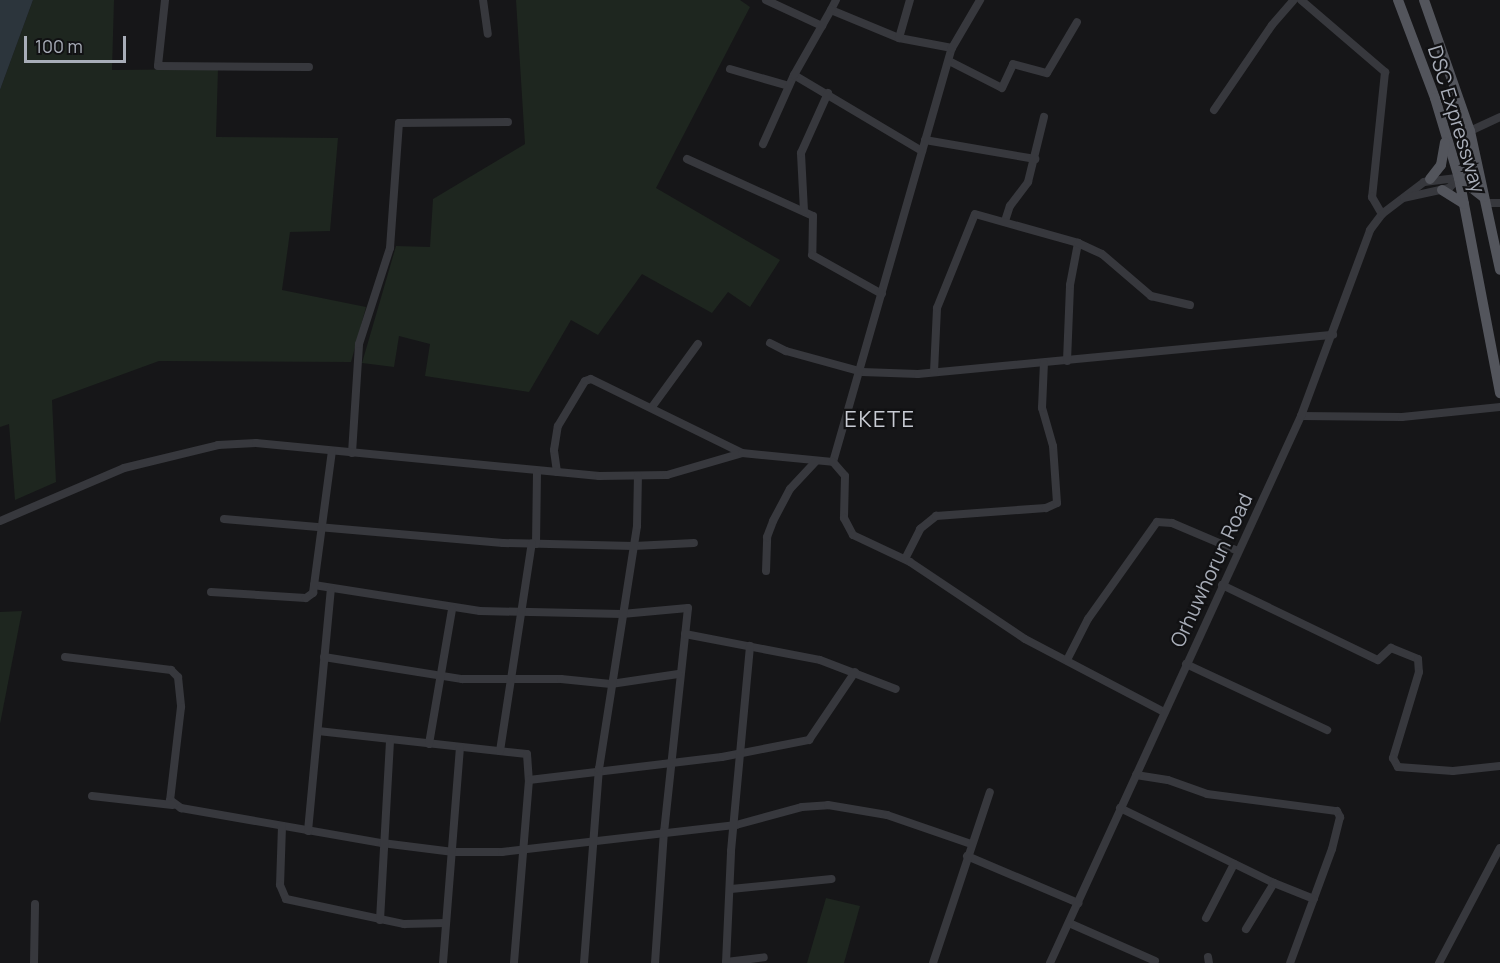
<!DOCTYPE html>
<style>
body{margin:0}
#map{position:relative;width:1500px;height:963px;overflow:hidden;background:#161618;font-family:Manrope,sans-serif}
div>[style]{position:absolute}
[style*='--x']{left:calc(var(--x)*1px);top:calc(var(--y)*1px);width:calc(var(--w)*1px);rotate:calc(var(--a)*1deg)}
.green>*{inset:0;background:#1e261f}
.water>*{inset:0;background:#2c353c}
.minor>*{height:8px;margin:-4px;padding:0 4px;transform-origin:4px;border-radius:4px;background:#37383d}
.major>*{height:10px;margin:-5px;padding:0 5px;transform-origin:5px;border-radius:5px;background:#53555c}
span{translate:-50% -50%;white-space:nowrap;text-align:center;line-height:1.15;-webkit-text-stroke:4.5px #111113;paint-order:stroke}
.street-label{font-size:20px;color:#a8adb8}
.quarter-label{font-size:22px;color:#c9ccd4;letter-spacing:1.5px}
.scale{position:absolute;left:24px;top:36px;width:102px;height:27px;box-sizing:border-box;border:3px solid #a8adb8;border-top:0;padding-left:8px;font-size:18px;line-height:21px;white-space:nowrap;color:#a8adb8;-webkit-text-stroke:4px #111113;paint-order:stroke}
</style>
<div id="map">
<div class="green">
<i style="clip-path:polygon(33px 0,114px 0,112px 70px,218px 69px,216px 137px,338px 138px,330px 231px,290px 232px,282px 290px,366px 307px,351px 362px,159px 361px,52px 400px,56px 482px,15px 500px,9px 424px,0 427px,0 90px)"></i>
<i style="clip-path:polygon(516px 0,740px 0,750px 7px,656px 188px,780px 260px,750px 307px,728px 292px,712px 313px,642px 274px,598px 335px,571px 320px,529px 392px,425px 376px,430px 344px,399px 336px,394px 367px,362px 363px,396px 246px,430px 247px,433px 199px,525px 144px)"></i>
<i style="clip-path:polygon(22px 611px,0 724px,0 612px)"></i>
<i style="clip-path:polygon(826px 898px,860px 906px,844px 963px,807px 963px)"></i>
</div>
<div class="water">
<i style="clip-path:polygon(0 0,33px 0,0 90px)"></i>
</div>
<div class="minor">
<i style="--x:165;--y:0;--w:66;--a:96.1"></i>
<i style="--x:158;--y:66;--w:151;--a:0.4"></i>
<i style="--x:483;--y:0;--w:34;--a:82"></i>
<i style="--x:766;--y:0;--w:62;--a:24.9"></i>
<i style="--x:836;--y:0;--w:11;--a:117"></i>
<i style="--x:831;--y:10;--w:74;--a:22.4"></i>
<i style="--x:899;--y:38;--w:54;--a:10.7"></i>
<i style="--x:1301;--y:0;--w:111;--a:40.6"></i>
<i style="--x:1385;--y:72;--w:126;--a:95.9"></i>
<i style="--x:1372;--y:197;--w:20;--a:60"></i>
<i style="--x:899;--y:38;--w:40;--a:-74"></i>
<i style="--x:949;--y:61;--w:59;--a:27"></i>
<i style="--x:1002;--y:88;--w:26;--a:-65"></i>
<i style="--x:1013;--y:64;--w:35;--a:15"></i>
<i style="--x:1047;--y:73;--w:59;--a:-59.5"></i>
<i style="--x:730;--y:69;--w:61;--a:16.1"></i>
<i style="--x:794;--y:75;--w:149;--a:30.7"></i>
<i style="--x:1214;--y:110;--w:103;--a:-55.7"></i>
<i style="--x:1272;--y:25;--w:33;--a:-49"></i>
<i style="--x:1470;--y:131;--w:33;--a:-25"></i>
<i style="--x:925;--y:140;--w:112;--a:9.8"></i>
<i style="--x:763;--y:144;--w:76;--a:-65.8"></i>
<i style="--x:794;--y:75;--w:75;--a:-60.4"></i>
<i style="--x:687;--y:159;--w:138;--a:24.3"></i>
<i style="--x:813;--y:216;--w:39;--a:91"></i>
<i style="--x:812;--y:255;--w:80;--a:29.1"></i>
<i style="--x:1486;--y:203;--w:14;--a:0"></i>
<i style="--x:804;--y:211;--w:58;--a:-93"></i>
<i style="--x:801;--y:153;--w:66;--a:-65.8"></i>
<i style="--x:1005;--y:221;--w:16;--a:-72"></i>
<i style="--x:1010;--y:206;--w:30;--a:-53"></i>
<i style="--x:1028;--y:182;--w:67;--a:-76.2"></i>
<i style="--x:770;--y:343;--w:18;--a:27"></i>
<i style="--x:786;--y:351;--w:79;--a:15.4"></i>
<i style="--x:862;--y:372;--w:56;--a:2"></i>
<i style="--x:918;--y:374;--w:417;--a:-5.4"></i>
<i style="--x:1067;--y:361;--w:76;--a:-87.7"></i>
<i style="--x:1070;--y:285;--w:43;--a:-79.2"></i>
<i style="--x:934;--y:372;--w:64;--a:-87.3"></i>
<i style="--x:937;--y:308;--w:101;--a:-68"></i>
<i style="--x:975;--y:214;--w:107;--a:15.7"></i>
<i style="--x:1078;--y:243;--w:26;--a:25"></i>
<i style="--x:1102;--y:254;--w:65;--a:40.6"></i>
<i style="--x:1151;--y:296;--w:40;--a:13"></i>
<i style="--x:652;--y:407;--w:78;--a:-53.9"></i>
<i style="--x:1301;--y:416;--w:101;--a:0.6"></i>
<i style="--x:1402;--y:417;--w:99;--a:-5.8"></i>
<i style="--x:352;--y:453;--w:109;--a:-86.3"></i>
<i style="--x:359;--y:344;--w:101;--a:-72.1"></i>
<i style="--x:390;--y:248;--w:125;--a:-85.9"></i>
<i style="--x:399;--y:123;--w:109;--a:-0.5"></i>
<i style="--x:833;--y:462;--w:431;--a:-74"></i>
<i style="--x:952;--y:48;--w:56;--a:-59.7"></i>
<i style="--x:557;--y:472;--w:22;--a:-98"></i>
<i style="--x:554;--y:450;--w:24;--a:-81"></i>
<i style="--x:558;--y:426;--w:52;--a:-59"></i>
<i style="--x:585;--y:381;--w:6;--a:-18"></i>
<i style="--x:591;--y:379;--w:168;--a:26.1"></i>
<i style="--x:224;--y:519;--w:280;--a:4.9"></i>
<i style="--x:503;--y:543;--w:131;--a:1.3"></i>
<i style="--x:634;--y:546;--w:60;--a:-2.9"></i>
<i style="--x:0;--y:521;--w:135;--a:-23.1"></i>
<i style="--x:124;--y:468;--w:97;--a:-13.7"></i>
<i style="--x:218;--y:445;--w:38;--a:-3"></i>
<i style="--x:256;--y:443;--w:345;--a:5.5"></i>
<i style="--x:599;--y:476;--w:68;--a:-0.8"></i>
<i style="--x:667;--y:475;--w:78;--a:-16.3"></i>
<i style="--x:742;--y:453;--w:91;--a:5.6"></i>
<i style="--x:833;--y:462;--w:18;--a:49"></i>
<i style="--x:845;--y:476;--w:42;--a:91.4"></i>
<i style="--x:844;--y:518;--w:19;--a:62"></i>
<i style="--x:853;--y:535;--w:63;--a:25.3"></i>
<i style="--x:910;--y:562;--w:138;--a:33.8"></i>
<i style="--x:1025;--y:639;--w:157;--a:27.7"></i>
<i style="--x:536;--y:544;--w:72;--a:-89.2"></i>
<i style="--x:905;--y:559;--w:34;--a:-63"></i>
<i style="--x:920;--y:529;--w:21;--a:-39"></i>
<i style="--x:936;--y:516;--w:110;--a:-4.2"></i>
<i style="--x:1046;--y:508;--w:12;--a:-24"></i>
<i style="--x:1057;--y:503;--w:57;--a:-94"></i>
<i style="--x:1053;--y:446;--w:40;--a:-106"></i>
<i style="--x:1042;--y:408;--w:45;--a:-87.5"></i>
<i style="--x:766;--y:571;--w:34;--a:-88"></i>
<i style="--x:767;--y:537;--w:17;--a:-69"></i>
<i style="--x:773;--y:521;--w:36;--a:-62"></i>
<i style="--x:790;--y:489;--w:38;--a:-47"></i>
<i style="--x:314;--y:585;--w:168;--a:8.9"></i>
<i style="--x:480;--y:611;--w:142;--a:1.2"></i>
<i style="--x:622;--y:614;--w:66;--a:-5.2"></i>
<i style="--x:688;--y:608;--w:224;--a:96.1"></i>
<i style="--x:664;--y:831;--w:132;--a:93.9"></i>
<i style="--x:1222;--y:585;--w:173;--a:25.7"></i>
<i style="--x:1378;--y:660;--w:18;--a:-43"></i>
<i style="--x:1391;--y:648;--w:29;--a:22"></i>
<i style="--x:1418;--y:659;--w:13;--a:86"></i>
<i style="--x:1419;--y:672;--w:90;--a:106.8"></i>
<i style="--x:1393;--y:758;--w:10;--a:61"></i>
<i style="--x:1398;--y:767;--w:55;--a:4.2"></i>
<i style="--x:1453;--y:771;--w:47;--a:-6.1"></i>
<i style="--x:211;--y:592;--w:95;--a:3.6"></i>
<i style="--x:306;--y:598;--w:9;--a:-36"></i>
<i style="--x:313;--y:593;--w:143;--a:-82.4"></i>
<i style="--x:685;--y:634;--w:137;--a:10.9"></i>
<i style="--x:820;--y:660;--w:81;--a:20.9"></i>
<i style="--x:65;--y:657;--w:107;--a:7"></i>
<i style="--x:171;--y:670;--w:10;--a:45"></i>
<i style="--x:178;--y:677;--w:30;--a:84"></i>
<i style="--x:181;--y:707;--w:94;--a:96.7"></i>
<i style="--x:170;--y:800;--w:14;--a:36"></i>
<i style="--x:181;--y:808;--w:204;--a:9.9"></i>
<i style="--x:382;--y:843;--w:72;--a:7.2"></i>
<i style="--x:453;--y:852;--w:49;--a:0"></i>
<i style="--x:502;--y:852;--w:236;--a:-6.6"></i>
<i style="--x:736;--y:825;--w:68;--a:-15.3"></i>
<i style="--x:802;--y:807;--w:26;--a:-4"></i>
<i style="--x:828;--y:805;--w:60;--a:9.6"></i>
<i style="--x:887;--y:815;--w:89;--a:19"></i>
<i style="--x:324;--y:657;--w:140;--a:9.1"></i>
<i style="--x:462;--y:679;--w:99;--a:0"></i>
<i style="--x:561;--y:679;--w:50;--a:5.7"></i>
<i style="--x:611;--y:684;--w:68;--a:-8.5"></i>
<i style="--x:1067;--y:660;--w:46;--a:-62.9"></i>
<i style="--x:1088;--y:619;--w:119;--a:-54.6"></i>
<i style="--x:1157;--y:522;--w:15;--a:4"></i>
<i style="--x:1172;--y:523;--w:72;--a:23"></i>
<i style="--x:1186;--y:664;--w:156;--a:25.1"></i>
<i style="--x:318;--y:731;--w:210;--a:6.3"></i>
<i style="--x:527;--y:754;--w:26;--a:86"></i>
<i style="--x:529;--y:780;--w:184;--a:94.7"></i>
<i style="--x:429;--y:744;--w:137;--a:-80.3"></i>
<i style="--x:500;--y:751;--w:210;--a:-81.3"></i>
<i style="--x:1136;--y:775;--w:32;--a:9"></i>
<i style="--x:1168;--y:780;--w:41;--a:19.7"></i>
<i style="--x:1207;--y:794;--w:131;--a:7.5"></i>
<i style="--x:1337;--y:811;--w:7;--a:63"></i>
<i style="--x:1340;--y:817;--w:33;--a:104"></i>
<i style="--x:1332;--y:849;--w:121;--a:110.2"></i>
<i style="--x:529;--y:780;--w:194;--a:-6.8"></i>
<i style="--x:722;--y:757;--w:89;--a:-11.1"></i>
<i style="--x:809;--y:740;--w:82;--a:-55.9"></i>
<i style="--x:92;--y:796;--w:81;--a:6.4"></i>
<i style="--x:1120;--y:808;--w:171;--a:26"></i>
<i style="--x:1274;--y:883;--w:54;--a:121.3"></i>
<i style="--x:282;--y:826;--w:59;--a:91.9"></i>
<i style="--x:280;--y:885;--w:15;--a:67"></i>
<i style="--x:286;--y:899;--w:121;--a:12"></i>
<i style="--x:404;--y:924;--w:42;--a:-1.4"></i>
<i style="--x:308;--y:831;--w:243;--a:-84.6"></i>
<i style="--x:967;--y:856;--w:121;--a:22.9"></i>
<i style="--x:1274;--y:883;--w:43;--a:21.8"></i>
<i style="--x:731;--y:889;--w:101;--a:-5.7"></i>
<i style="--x:1206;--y:918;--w:61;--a:-62.6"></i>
<i style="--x:380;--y:920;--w:180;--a:-86.8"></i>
<i style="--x:1069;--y:923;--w:94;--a:23.8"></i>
<i style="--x:1208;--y:957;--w:6;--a:81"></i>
<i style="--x:726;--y:962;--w:38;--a:-7"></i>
<i style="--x:34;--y:963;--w:59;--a:-89"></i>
<i style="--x:443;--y:963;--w:216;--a:-85.5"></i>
<i style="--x:584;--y:963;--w:195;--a:-85.6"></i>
<i style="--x:599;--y:769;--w:246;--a:-81.1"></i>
<i style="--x:637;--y:526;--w:50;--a:-88.9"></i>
<i style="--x:726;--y:963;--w:112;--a:-87.4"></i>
<i style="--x:731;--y:851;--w:206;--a:-84.7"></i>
<i style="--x:933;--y:963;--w:180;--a:-71.6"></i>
<i style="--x:1050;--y:963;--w:602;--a:-65.35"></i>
<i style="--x:1301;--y:416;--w:198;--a:-69.6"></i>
<i style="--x:1370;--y:230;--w:20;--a:-53"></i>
<i style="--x:1382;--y:214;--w:53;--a:-37.3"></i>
<i style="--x:1424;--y:182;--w:35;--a:-7"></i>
<i style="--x:1459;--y:178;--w:14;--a:135"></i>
<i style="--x:1449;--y:188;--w:46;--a:167.5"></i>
<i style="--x:1439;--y:963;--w:130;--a:-62.1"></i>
</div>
<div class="major">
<i style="--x:1398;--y:0;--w:105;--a:69.3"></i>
<i style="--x:1435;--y:98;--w:84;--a:73.3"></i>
<i style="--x:1459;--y:178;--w:219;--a:79.2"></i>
<i style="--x:1424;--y:0;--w:139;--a:70.7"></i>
<i style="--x:1470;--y:131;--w:142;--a:77.8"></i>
<i style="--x:1472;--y:151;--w:14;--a:102"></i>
<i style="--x:1469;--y:165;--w:16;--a:128"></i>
<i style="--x:1459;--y:178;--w:31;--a:38"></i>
<i style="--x:1430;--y:179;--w:18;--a:-52"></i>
<i style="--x:1441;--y:165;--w:23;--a:-80"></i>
<i style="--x:1442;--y:190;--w:26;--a:32"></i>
</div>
<div class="street-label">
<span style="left:1457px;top:119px;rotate:73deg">DSC Expressway</span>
<span style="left:1211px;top:570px;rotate:-65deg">Orhuwhorun Road</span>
</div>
<div class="quarter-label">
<span style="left:880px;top:420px">EKETE</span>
</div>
<div class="scale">100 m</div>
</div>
